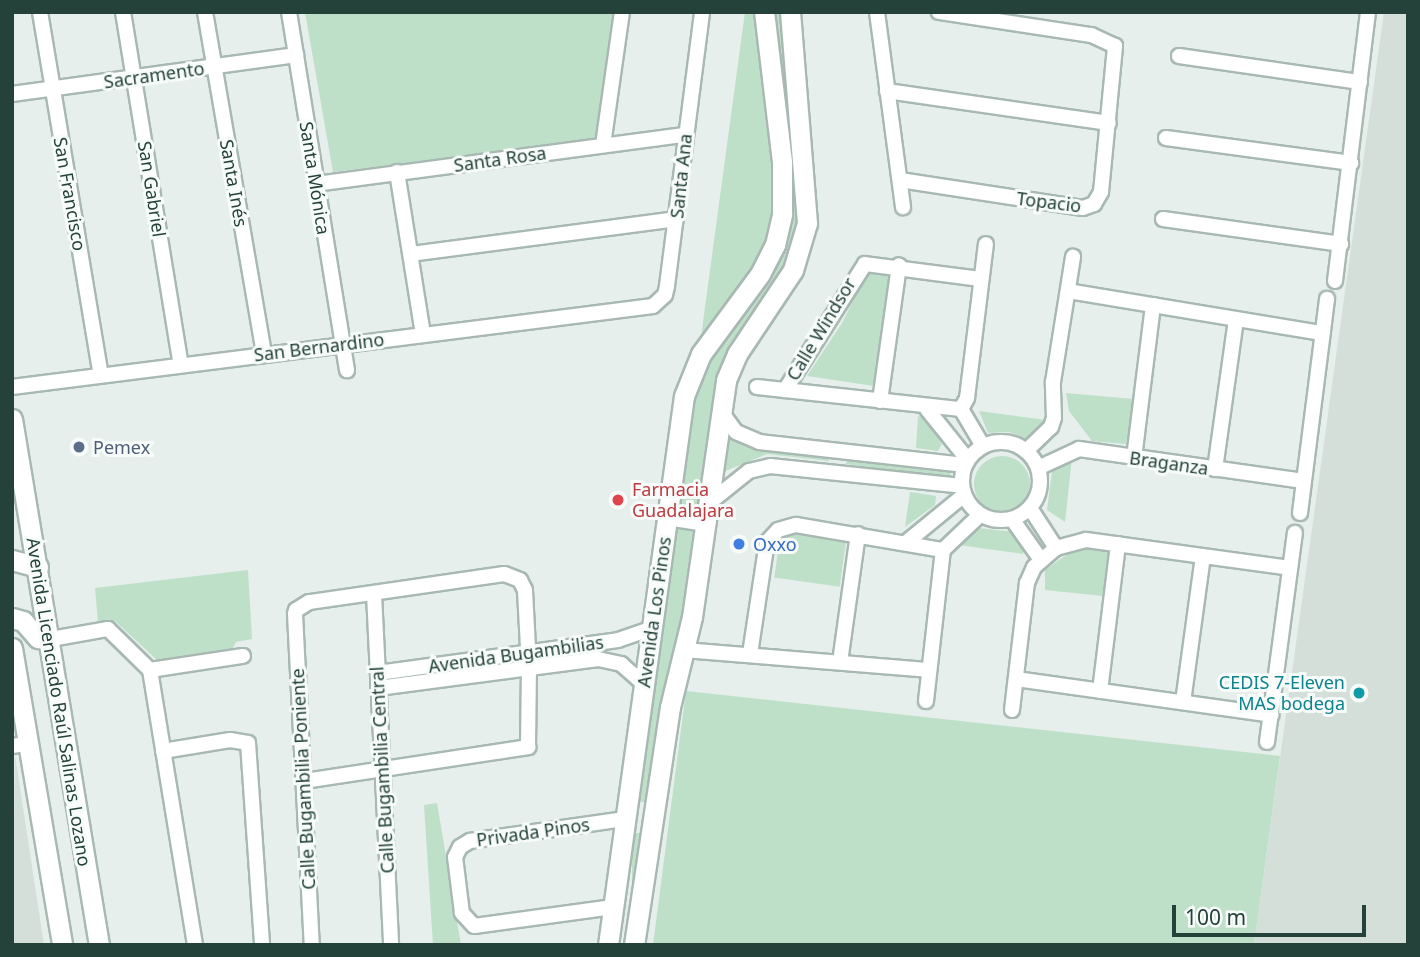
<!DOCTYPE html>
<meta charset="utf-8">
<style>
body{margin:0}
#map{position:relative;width:1420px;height:957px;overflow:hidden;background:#e6efeb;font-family:"Noto Sans",sans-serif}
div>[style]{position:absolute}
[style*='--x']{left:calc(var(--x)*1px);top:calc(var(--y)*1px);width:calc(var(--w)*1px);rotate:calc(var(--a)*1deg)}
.built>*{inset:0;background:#d4dfda}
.green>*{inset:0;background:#bfe0c8;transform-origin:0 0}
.round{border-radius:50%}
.roads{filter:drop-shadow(2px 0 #a8b8b2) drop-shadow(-2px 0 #a8b8b2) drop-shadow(0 2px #a8b8b2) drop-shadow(0 -2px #a8b8b2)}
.street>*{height:14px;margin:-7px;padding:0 7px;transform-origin:7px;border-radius:7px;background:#fff}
.street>.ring{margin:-7px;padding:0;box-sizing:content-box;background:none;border:14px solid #fff;border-radius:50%}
.secondary>*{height:19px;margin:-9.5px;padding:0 9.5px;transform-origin:9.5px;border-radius:9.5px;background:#fff}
.dots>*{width:19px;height:19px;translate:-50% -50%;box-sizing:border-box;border:4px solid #f7fbf9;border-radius:50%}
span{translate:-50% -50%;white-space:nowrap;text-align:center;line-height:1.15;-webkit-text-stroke:6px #f7fbf9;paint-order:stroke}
.street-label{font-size:18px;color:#24423a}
.service-label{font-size:18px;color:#4e5e75}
.left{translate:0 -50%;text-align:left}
.health-label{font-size:18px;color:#be3a42}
.shop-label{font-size:18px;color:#366cbe}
.culture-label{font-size:18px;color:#0d838f}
.right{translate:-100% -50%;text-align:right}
.frame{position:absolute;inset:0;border:14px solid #24423a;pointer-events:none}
.scale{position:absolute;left:1172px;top:905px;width:194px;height:32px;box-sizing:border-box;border:4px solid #24423a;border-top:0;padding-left:9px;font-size:21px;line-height:24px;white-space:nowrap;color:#24423a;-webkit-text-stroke:5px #f7fbf9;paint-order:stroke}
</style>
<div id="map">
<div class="built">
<i style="clip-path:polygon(1384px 12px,1408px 12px,1408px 945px,1254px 945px)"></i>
<i style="clip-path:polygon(15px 755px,44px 945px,12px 945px)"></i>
</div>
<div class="green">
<i style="clip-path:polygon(305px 12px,616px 12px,597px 139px,333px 172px)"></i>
<i style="clip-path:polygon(745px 12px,755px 12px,777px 197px,767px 242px,757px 261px,701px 337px)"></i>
<i style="clip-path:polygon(773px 12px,783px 12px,804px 208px,785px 267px,718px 372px,702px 510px,676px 507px,688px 424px,701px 384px,713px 357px,777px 264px,790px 231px,795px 204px,792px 159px)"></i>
<i style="clip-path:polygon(869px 269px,890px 275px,874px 386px,807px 376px,842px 323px)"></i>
<i style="clip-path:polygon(1066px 393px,1134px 399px,1126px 444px,1092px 441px,1069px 411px)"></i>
<i style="clip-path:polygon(979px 411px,1046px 420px,1027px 439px,1009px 432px,988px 433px)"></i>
<i style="clip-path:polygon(918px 416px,925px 418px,942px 444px,938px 451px,916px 448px)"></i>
<i style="clip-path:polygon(730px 427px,739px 439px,829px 454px,829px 461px,767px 454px,723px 472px)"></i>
<i class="round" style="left:974px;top:456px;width:56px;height:56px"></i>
<i style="left:847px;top:457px;width:105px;height:7px;rotate:8deg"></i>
<i style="clip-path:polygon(1072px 458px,1065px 522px,1047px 510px,1052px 472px)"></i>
<i style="clip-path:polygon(910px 492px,936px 496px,935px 505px,905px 527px)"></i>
<i style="clip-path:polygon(676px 525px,698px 527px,689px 594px,660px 701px,647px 802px,636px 802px)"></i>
<i style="clip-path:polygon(978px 528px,1014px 532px,1024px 546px,1023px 554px,959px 545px)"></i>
<i style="left:781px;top:530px;width:66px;height:48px;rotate:8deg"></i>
<i style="clip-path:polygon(1080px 545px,1109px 549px,1103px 596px,1045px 590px,1045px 570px)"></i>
<i style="clip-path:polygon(248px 570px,252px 639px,236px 642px,232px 650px,157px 660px,115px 621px,98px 622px,95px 588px)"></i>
<i style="clip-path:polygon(686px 691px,1280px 756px,1254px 945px,653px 945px)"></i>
<i style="clip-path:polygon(437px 803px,461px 945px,433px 945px,424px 805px)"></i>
<i style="left:632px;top:833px;width:10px;height:61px"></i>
</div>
<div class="roads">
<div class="street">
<i style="--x:40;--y:12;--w:368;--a:80.5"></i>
<i style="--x:123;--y:12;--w:358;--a:80.7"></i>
<i style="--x:205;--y:12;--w:347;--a:80.2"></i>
<i style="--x:289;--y:12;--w:363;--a:80.8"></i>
<i style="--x:877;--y:12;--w:197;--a:82.4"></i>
<i style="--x:1179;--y:56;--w:183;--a:8.2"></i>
<i style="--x:887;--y:91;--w:224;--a:8.2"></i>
<i style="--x:12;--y:94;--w:287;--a:-7.8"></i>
<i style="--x:1166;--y:138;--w:187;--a:7.7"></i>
<i style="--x:603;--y:145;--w:134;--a:-81.9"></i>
<i style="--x:397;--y:172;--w:164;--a:80.9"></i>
<i style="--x:900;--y:180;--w:185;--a:8.7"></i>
<i style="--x:1083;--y:208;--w:12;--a:-20"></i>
<i style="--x:1094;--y:204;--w:14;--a:-60"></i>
<i style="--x:1101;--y:192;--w:147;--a:-84.5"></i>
<i style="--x:1115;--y:46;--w:26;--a:-155"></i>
<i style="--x:1091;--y:35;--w:154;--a:-171.4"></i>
<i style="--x:316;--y:184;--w:372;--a:-7.6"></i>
<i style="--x:1163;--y:219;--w:180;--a:8"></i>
<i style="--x:411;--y:254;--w:267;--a:-7.5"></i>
<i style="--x:1335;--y:281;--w:271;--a:-83"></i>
<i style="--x:1068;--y:291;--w:258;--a:9.4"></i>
<i style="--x:12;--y:387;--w:646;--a:-7.2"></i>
<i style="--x:653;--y:306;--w:16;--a:-43"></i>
<i style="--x:665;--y:295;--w:9;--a:-77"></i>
<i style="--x:667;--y:286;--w:276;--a:-82.7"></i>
<i style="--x:757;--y:387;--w:205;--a:6.2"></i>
<i style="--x:785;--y:390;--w:149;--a:-57.6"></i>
<i style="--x:865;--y:264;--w:117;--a:7.4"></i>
<i style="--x:880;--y:401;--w:137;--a:-82"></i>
<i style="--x:927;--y:409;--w:65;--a:51.2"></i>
<i style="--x:961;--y:409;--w:13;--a:-61"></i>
<i style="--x:967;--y:398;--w:155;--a:-83"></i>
<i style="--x:961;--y:409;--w:43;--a:59.3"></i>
<i style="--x:720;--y:410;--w:27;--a:54"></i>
<i style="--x:736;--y:432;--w:25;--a:23"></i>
<i style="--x:759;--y:442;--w:207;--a:6.4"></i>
<i class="ring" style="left:962px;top:442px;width:64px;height:64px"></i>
<i style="--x:1026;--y:451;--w:35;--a:-44"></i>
<i style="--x:1051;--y:427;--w:9;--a:-72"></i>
<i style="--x:1054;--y:418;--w:36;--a:-92"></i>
<i style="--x:1053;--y:382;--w:127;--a:-80.9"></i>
<i style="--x:1134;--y:458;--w:154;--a:-82.9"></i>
<i style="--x:1038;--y:468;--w:45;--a:-24.9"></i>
<i style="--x:1079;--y:449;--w:227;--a:8.1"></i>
<i style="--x:1215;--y:469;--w:151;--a:-82"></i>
<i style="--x:709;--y:503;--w:51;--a:-38.7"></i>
<i style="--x:749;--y:471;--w:22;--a:-13"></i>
<i style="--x:770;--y:466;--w:193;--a:5.9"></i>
<i style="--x:1030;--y:508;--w:48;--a:57"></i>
<i style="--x:1300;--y:513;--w:216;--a:-82.8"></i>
<i style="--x:1012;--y:519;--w:50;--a:54.7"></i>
<i style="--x:908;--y:541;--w:72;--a:-39.4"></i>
<i style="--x:943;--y:550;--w:51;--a:-43.4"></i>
<i style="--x:374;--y:594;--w:351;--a:87.2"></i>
<i style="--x:51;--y:639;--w:58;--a:-10"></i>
<i style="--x:108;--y:629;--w:59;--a:44.3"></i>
<i style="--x:150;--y:670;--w:279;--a:80.7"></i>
<i style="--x:685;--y:650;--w:245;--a:4.7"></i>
<i style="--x:750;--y:654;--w:113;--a:-81.4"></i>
<i style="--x:767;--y:542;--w:16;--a:-47"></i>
<i style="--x:778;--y:530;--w:19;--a:-16"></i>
<i style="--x:796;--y:525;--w:149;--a:9.7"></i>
<i style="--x:840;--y:662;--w:129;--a:-82"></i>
<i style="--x:150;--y:670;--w:94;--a:-8.6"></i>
<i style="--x:378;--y:673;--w:242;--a:-7.8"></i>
<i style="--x:618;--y:640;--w:36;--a:-19"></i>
<i style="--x:1016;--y:679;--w:258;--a:8"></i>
<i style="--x:378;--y:688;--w:222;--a:-7.5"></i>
<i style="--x:598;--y:659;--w:24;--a:12"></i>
<i style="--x:621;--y:664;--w:30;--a:41"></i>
<i style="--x:1100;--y:691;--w:148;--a:-83"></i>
<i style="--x:926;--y:701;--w:152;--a:-83.6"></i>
<i style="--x:1183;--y:702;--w:147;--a:-82.2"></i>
<i style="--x:1012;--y:710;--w:128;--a:-83.3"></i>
<i style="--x:1027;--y:583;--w:17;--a:-66"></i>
<i style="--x:1034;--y:567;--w:29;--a:-41"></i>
<i style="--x:1056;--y:548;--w:31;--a:-15"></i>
<i style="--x:1086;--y:540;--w:206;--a:7.8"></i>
<i style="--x:1267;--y:742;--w:211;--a:-82.4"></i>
<i style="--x:12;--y:746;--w:15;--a:-8"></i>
<i style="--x:163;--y:751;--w:68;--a:-9.3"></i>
<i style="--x:230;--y:740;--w:18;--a:9"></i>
<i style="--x:248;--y:743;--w:202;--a:86"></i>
<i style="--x:304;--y:781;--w:227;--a:-8.6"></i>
<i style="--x:528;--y:747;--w:80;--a:-89.3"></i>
<i style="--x:529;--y:667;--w:77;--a:-93"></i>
<i style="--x:525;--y:590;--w:11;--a:-117"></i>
<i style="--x:520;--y:580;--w:17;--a:-159"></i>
<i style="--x:504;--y:574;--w:197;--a:171.8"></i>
<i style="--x:309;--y:602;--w:15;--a:148"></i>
<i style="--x:296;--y:610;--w:4;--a:104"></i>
<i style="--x:295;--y:614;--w:331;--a:87.1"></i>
<i style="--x:613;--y:907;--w:140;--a:172.2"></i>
<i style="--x:474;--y:926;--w:18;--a:-133"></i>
<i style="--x:462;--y:913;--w:56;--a:-97.1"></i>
<i style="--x:455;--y:857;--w:11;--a:-63"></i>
<i style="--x:460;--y:847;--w:12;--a:-31"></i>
<i style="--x:470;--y:841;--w:157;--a:-8.1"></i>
</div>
<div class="secondary">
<i style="--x:12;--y:419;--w:533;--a:80.61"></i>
<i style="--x:667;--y:515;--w:39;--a:9"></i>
<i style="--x:12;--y:560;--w:27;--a:15"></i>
<i style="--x:12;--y:618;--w:11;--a:15"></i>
<i style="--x:23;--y:621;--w:23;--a:49"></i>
<i style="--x:38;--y:638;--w:13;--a:4"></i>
<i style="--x:12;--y:648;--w:301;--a:80.4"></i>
<i style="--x:608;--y:945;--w:554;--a:-82.12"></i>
<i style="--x:684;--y:396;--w:45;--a:-68"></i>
<i style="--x:701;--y:354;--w:99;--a:-53.6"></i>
<i style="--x:760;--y:274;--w:33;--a:-63"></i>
<i style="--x:775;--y:245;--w:32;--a:-77"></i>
<i style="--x:782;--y:214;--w:52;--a:-90"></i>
<i style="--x:782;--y:162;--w:151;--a:-96.8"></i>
<i style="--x:634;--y:945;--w:241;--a:-81.4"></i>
<i style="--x:670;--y:707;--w:93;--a:-76.3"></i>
<i style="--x:692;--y:617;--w:239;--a:-81.8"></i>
<i style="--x:726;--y:380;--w:28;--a:-67"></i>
<i style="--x:737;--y:354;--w:101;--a:-56.3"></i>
<i style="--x:793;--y:270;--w:49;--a:-73.4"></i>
<i style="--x:807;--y:223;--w:212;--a:-94.6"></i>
</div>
</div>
<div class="dots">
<i style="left:79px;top:447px;background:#5c6f8a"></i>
<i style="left:618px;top:500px;background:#e0444e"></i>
<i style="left:739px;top:544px;background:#3f7fe0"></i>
<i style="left:1359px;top:693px;background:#0f9aa8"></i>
</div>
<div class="street-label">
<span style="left:154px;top:75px;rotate:-8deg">Sacramento</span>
<span style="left:500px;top:159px;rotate:-8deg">Santa Rosa</span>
<span style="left:681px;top:176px;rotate:-84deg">Santa Ana</span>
<span style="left:315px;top:178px;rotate:81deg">Santa Mónica</span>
<span style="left:234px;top:183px;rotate:80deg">Santa Inés</span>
<span style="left:152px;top:189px;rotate:81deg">San Gabriel</span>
<span style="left:70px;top:194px;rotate:80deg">San Francisco</span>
<span style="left:1049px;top:202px;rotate:7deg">Topacio</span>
<span style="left:821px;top:329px;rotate:-59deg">Calle Windsor</span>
<span style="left:319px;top:347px;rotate:-7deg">San Bernardino</span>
<span style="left:1169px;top:463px;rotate:8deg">Braganza</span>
<span style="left:654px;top:612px;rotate:-82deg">Avenida Los Pinos</span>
<span style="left:516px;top:654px;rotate:-8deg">Avenida Bugambilias</span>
<span style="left:59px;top:702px;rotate:81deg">Avenida Licenciado Raúl Salinas Lozano</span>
<span style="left:382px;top:770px;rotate:-93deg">Calle Bugambilia Central</span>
<span style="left:303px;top:779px;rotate:-93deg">Calle Bugambilia Poniente</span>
<span style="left:533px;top:832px;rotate:-8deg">Privada Pinos</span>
</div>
<div class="service-label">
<span class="left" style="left:93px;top:447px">Pemex</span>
</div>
<div class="health-label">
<span class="left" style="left:632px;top:500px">Farmacia<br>Guadalajara</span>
</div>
<div class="shop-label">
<span class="left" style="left:753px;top:544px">Oxxo</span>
</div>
<div class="culture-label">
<span class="right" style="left:1345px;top:693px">CEDIS 7-Eleven<br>MAS bodega</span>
</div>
<div class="frame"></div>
<div class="scale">100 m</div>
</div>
